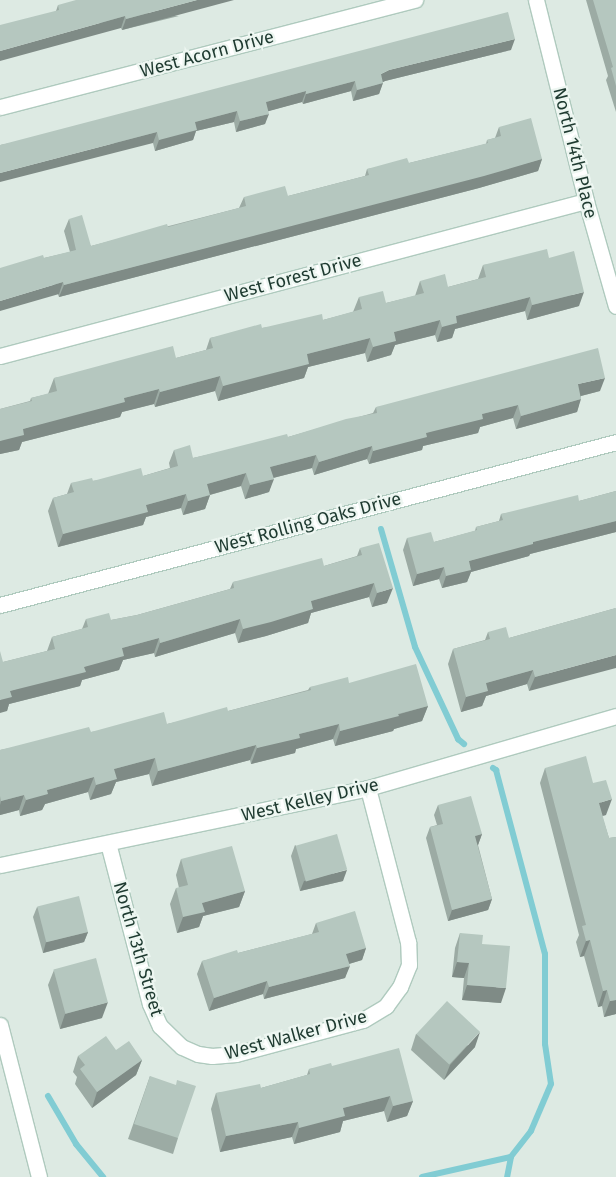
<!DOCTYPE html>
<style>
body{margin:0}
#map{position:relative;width:616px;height:1177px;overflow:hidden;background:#ddeae3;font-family:"Fira Sans",sans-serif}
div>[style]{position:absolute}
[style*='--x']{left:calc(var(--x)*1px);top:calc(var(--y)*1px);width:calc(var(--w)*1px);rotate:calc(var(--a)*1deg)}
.stream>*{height:6px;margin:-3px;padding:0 3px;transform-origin:3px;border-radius:3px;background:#81ccd3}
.roads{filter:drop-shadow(1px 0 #afcabe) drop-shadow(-1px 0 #afcabe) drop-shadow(0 1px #afcabe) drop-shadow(0 -1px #afcabe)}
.street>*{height:15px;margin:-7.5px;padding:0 7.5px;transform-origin:7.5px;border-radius:7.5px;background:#fff}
.secondary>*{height:15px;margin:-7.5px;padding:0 7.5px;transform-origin:7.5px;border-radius:7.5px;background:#fff}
.wall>*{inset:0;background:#9caba4}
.shaded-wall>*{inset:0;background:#7f8b86}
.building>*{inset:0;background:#b5c7bf;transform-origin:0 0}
span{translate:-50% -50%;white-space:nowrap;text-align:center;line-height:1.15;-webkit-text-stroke:4.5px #edf6f1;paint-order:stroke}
.street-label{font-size:18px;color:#1e3a30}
</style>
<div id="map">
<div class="stream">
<i style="--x:381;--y:529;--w:123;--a:73.9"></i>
<i style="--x:415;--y:647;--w:102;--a:64.9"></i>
<i style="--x:458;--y:739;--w:8;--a:40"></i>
<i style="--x:493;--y:768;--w:4;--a:34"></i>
<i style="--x:496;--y:770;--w:190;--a:75.1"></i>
<i style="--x:545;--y:954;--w:90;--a:90"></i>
<i style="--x:545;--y:1044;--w:40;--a:81.5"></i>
<i style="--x:551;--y:1084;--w:51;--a:113.1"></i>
<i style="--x:531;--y:1131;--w:33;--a:128"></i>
<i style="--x:511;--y:1157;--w:20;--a:101"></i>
<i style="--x:48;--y:1096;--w:56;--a:59.7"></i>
<i style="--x:76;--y:1144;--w:43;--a:50.7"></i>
<i style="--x:422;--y:1177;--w:91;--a:-12.7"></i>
</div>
<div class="roads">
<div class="street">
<i style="--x:536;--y:0;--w:207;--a:76"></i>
<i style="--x:586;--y:201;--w:109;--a:74.1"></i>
<i style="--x:0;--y:107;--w:429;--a:-14.5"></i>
<i style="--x:0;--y:356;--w:606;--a:-14.82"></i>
<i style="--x:0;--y:605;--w:637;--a:-14.82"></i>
<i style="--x:108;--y:843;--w:166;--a:75.4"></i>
<i style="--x:150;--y:1004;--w:24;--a:66"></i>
<i style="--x:160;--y:1026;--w:30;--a:44"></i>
<i style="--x:182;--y:1047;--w:17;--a:24"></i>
<i style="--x:198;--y:1054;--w:14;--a:8"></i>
<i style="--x:212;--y:1056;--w:24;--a:-5"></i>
<i style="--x:236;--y:1054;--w:131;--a:-15"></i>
<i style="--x:363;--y:1020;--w:27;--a:-31"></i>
<i style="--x:386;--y:1006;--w:24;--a:-54"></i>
<i style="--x:400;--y:987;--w:24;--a:-68"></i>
<i style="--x:409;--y:965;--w:23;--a:-92"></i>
<i style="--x:408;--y:942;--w:159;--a:-104.6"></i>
<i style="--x:0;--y:865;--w:376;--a:-11.8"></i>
<i style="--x:368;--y:788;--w:258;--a:-16.2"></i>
</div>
<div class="secondary">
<i style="--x:0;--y:1025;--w:157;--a:75.6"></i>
</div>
</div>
<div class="wall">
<i style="clip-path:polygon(586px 0,616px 0,616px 112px,606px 80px,608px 76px)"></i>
<i style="clip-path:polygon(58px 5px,179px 16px,122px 30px,121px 28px,56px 11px)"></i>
<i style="clip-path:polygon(511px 50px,385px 81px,383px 82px,379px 94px,353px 101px,351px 91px,303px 104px,302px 102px,268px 111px,265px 124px,236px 132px,234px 122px,196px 131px,193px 140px,155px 151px,153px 143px,0 145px)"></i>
<i style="clip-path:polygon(499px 127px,542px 159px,538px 171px,479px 188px,59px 297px,44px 258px,70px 252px,64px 231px,69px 219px,91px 246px,239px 208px,244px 197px,288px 196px,365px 176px,367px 169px,409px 163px,486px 144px,487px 140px,495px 138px)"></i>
<i style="clip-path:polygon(549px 258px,579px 306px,527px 320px,525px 311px,455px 329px,452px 338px,437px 342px,435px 335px,395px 345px,391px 355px,367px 362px,365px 353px,308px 367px,304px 378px,218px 401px,215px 391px,155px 407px,154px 404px,122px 412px,120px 417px,22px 442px,19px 450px,0 454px,0 409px,30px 401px,31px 398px,48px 394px,54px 378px,176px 358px,206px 350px,210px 338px,262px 328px,323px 320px,353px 312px,359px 297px,386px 303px,415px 296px,420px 281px,448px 287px,478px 279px,483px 265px)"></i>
<i style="clip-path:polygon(600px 391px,581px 396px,577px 412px,516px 429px,513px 418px,480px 427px,478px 433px,423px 446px,422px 450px,369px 464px,367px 459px,314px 475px,312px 468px,273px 478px,269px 492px,245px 499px,241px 486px,210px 495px,205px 509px,183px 515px,181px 508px,146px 517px,143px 525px,58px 547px,48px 511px,53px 498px,67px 494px,71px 483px,143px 476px,170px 468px,169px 463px,174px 450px,193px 458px,288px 437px,373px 413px,376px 407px)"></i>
<i style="clip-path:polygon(616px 491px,616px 532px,530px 554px,529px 556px,471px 572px,467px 582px,442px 588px,439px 579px,413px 586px,403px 550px,407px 538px,434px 542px,475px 531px,476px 527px,499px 521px,501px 514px,579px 501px)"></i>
<i style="clip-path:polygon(360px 548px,387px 603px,372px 607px,369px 597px,311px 613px,308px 623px,266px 636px,238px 643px,235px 633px,155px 657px,154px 653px,123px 660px,119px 670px,82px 680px,80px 686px,9px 704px,7px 711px,3px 662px,47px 651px,52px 637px,82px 629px,86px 619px,111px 620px,137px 615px,230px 589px,233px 582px,324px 566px,357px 556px)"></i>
<i style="clip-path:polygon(616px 608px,529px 691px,527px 684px,486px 696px,482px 706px,461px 712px,448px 664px,453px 649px,485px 640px,488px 632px,509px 638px)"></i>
<i style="clip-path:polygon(349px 683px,428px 706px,422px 721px,394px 729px,393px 731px,335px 746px,333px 739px,296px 749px,295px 753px,251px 764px,250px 760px,152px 786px,149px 774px,116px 782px,111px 794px,90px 800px,88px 792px,45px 804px,42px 810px,20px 816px,19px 810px,0 815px,0 750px,91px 732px,167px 724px,228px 711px,308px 690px,310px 687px)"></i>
<i style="clip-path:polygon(545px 768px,593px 783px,606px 815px,602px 816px,609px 838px,616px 837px,616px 1014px,604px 1017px,602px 1006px,598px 1007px,584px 956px,580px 957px,576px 942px,579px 935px,540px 783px)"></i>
<i style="clip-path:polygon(438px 805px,482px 834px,478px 845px,492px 899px,488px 910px,448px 921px,426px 838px,430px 827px,437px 825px,434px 815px)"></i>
<i style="clip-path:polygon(295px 845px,343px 881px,300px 891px,291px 856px)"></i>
<i style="clip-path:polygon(181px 859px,245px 891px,239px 907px,203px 916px,199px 927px,177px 933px,170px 904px,176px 888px,179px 888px,176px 875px)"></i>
<i style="clip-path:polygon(37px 907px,88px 932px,84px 942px,43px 953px,33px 917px)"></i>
<i style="clip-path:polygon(316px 923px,366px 948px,362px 960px,349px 964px,345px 978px,264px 999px,263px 994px,209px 1011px,197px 974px,202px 961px,238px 953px,312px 934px)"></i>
<i style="clip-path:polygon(460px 933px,482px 944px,501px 1003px,462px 1000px,464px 978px,452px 977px,455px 948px)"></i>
<i style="clip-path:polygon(54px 970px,102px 1018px,60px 1029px,48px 985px)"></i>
<i style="clip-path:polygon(416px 1034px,475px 1047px,444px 1080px,411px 1050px)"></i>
<i style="clip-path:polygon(116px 1050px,142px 1060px,136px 1075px,92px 1108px,75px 1084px,77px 1077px,73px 1072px,78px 1056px)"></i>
<i style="clip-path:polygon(332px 1066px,413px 1101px,407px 1116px,387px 1122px,384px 1111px,343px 1121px,340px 1132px,294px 1144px,292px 1137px,220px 1152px,211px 1109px,216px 1093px,261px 1088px,307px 1075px,309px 1069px)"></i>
<i style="clip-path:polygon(150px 1076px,178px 1138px,173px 1154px,128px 1139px)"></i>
</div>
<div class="shaded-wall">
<i style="clip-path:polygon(197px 0,234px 0,122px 30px,126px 19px)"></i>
<i style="clip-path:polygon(125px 16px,121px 28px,0 61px,0 51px)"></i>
<i style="clip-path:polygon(515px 39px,511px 50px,385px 81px,377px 85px,381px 74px,389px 70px)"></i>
<i style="clip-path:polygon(355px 81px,351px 91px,303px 104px,306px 94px)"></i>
<i style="clip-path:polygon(383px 83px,379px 94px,353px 101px,357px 90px)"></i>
<i style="clip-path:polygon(306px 91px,302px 102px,262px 113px,266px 102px)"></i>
<i style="clip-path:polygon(237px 111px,234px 122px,196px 131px,193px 140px,155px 151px,159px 140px,195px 122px)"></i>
<i style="clip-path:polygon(269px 114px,265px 124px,236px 132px,240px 121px)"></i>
<i style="clip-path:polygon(157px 132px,153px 143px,0 182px,0 173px)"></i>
<i style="clip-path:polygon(542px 159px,538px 171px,479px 188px,59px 297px,64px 285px)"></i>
<i style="clip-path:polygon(63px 282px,59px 294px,0 311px,0 301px)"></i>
<i style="clip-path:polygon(584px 292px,579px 306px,527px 320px,532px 305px)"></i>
<i style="clip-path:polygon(530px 297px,525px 311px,455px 329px,452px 338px,437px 342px,442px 327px,456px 316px)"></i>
<i style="clip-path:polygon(440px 320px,435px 335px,395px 345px,391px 355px,367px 362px,373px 347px,394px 332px)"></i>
<i style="clip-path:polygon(370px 338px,365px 353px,308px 367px,304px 378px,218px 401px,223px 386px,307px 354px)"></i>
<i style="clip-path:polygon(220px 376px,215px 391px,155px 407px,160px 392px)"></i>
<i style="clip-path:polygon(605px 378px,600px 391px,573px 398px,578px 384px)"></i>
<i style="clip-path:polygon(159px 389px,154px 404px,122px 412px,120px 417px,22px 442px,19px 450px,0 454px,0 441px,23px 429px,124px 398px)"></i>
<i style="clip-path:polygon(581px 399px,577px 412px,516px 429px,521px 416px)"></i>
<i style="clip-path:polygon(518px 405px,513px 418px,480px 427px,478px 433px,423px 446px,422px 450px,369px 464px,373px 451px,482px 414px)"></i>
<i style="clip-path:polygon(372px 446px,367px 459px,314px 475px,319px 462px)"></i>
<i style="clip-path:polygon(316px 455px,312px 468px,265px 480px,270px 467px)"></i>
<i style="clip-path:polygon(246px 473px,241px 486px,202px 497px,207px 484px)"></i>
<i style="clip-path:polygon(274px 479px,269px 492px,245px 499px,250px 485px)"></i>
<i style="clip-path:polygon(186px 494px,181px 508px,146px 517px,143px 525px,58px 547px,63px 534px,146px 505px)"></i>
<i style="clip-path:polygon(210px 495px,205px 509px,183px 515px,188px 501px)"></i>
<i style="clip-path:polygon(616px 521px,616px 532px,530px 554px,529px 556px,471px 572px,467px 582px,442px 588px,446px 576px,469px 561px,533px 542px)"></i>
<i style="clip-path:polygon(444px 567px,439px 579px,413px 586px,417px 574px)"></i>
<i style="clip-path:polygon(374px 583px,369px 597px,311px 613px,308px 623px,266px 636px,238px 643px,243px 629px,311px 601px)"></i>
<i style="clip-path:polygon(393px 588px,387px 603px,372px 607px,377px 593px)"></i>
<i style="clip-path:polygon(240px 619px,235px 633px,155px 657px,160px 643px)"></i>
<i style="clip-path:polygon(159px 638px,154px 653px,123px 660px,119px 670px,82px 680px,80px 686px,9px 704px,7px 711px,0 713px,0 700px,10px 691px,84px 667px,122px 648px)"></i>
<i style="clip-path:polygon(616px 655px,616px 668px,529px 691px,535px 677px)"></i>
<i style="clip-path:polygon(533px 670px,527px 684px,486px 696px,482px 706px,461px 712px,466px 697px,486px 683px)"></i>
<i style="clip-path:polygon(428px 706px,422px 721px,394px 729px,393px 731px,335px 746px,340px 731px)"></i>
<i style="clip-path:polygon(339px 724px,333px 739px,296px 749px,295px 753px,251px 764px,257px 748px,299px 734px)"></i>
<i style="clip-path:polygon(256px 745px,250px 760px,152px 786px,158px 771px)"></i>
<i style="clip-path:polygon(155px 758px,149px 774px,116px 782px,111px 794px,90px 800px,96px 785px,114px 769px)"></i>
<i style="clip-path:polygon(94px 777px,88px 792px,45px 804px,42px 810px,20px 816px,26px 800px,47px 790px)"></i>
<i style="clip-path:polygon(24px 795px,19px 810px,0 815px,0 805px,1px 801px)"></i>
<i style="clip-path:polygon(612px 799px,606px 815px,593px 818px,599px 803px)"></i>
<i style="clip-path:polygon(482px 834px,478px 845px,471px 847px,475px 836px)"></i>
<i style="clip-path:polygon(347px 870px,343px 881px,300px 891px,304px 881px)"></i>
<i style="clip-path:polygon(245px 891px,239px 907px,203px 916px,199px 927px,177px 933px,183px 917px,202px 903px)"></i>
<i style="clip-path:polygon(492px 899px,488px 910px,448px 921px,452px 910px)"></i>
<i style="clip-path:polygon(88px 932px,84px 942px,43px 953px,46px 942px)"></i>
<i style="clip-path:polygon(590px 940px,584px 956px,580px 957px,586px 941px)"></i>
<i style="clip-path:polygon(366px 948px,362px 960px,342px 966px,346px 954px)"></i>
<i style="clip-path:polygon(457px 962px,469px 963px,464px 978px,452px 977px)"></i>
<i style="clip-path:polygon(350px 966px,345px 978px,264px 999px,269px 987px)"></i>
<i style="clip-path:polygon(267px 981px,263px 994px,209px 1011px,214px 998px)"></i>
<i style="clip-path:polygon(467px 985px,506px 988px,501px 1003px,462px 1000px)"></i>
<i style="clip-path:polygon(607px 990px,602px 1006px,598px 1007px,603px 991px)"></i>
<i style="clip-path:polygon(616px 1000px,616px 1014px,604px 1017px,610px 1001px)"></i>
<i style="clip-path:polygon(108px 1002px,102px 1018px,60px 1029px,65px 1014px)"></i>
<i style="clip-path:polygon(480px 1032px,475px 1047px,444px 1080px,450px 1065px)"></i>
<i style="clip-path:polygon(142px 1060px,136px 1075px,92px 1108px,97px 1092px)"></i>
<i style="clip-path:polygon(390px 1096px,384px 1111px,343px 1121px,340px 1132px,294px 1144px,299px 1128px,343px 1108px)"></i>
<i style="clip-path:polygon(413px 1101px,407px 1116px,387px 1122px,393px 1106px)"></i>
<i style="clip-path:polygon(298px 1122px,292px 1137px,220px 1152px,226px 1136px)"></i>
</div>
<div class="building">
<i style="clip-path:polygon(76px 0,197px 0,126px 19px,125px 16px,0 51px,0 25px,59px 10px,58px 5px)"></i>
<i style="clip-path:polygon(593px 0,616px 0,616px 86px,611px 68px,613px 67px)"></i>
<i style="clip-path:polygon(508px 12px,515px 39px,389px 70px,381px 74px,383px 83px,357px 90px,355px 81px,306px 94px,306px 91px,266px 102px,269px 114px,240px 121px,237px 111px,195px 122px,197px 130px,159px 140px,157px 132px,0 173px,0 145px)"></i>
<i style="clip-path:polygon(531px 118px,542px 159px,484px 176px,64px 285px,63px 282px,0 301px,0 268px,43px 255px,44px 258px,76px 250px,69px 219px,82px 215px,91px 246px,167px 224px,168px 227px,246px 206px,244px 197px,285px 186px,288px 196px,369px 175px,367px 169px,407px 158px,409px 163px,488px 143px,487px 140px,501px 136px,499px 127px)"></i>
<i style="clip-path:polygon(547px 249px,549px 258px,574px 251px,584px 292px,532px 305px,530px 297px,456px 316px,457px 323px,442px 327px,440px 320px,394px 332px,396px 341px,373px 347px,370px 338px,307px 354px,309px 364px,223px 386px,220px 376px,160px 392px,159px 389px,124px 398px,125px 402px,23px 429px,24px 435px,0 441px,0 409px,32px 401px,31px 398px,57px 391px,54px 378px,173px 346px,176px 358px,213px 348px,210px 338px,261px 324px,262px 328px,322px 314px,323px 320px,362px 309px,359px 297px,383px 291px,386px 303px,424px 293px,420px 281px,445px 274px,448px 287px,486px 277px,483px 265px)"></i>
<i style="clip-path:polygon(598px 348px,605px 378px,578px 384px,581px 399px,521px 416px,518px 405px,482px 414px,483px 419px,426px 433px,427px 437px,373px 451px,372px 446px,319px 462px,316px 455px,270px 467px,274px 479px,250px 485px,246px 473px,207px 484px,210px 495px,188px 501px,186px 494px,146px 505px,148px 512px,63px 534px,53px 498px,74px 492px,71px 483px,92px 478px,93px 481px,141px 468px,143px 476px,178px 466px,174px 450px,190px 445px,193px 458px,287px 434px,288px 437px,346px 419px,377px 413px,376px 407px)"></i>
<i style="clip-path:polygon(616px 491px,616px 521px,533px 542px,533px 544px,469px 561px,471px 570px,446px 576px,444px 567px,417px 574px,407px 538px,431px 532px,434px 542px,477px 530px,476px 527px,503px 520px,501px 514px,578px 495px,579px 501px)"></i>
<i style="clip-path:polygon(379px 543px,393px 588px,377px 593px,374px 583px,311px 601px,313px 609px,271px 622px,243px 629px,240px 619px,160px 643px,159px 638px,122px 648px,124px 656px,84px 667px,86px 672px,10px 691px,12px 697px,0 700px,0 651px,3px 662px,55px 649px,52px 637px,88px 627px,86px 619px,109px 613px,111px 620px,137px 615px,234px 588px,233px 582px,322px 558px,324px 566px,362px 555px,360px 548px)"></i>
<i style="clip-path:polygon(616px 608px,616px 655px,535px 677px,533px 670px,486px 683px,488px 691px,466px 697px,453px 649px,490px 639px,488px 632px,506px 627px,509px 638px)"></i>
<i style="clip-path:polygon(416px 664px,428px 706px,398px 714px,399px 716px,340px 731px,339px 724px,299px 734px,300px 738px,257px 748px,256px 745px,158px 771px,155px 758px,114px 769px,117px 779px,96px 785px,94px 777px,47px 790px,48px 794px,26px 800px,24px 795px,1px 801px,0 796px,0 750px,89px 727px,91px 732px,164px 712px,167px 724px,227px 707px,228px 711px,311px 690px,310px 687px,348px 677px,349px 683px)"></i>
<i style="clip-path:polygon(586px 756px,593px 783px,606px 780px,612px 799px,599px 803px,609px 838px,616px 837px,616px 1000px,610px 1001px,607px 990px,603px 991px,590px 940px,586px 941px,582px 926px,586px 925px,545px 768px)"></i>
<i style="clip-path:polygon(471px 796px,482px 834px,475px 836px,492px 899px,452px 910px,430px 827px,443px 824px,438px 805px)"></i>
<i style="left:337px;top:834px;width:37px;height:43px;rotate:74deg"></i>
<i style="clip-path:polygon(232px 846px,245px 891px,202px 903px,205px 912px,183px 917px,176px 888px,188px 885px,181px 859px)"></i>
<i style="left:79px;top:896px;width:37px;height:43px;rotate:76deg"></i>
<i style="clip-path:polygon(355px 911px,366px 948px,346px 954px,350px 966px,269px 987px,267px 981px,214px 998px,202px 961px,237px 950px,238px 953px,319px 932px,316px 923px)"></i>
<i style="clip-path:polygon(460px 933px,483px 935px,482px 944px,510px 946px,506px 988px,467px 985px,469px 963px,457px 962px)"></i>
<i style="left:96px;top:958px;width:46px;height:44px;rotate:75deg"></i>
<i style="left:447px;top:1001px;width:45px;height:45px;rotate:43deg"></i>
<i style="clip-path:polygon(106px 1036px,116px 1050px,129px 1041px,142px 1060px,97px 1092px,80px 1069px,85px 1065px,78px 1056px)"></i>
<i style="clip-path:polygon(399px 1048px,413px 1101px,393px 1106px,390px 1096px,343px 1108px,345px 1116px,299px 1128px,298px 1122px,226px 1136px,216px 1093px,260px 1084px,261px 1088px,310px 1074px,309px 1069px,331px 1063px,332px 1066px)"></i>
<i style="clip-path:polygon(150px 1076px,176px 1085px,177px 1080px,196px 1086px,178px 1138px,134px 1124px)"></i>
</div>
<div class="street-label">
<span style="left:207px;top:54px;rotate:-15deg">West Acorn Drive</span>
<span style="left:575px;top:153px;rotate:76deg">North 14th Place</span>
<span style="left:293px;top:278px;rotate:-15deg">West Forest Drive</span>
<span style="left:308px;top:523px;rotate:-15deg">West Rolling Oaks Drive</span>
<span style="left:310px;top:800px;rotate:-13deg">West Kelley Drive</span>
<span style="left:138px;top:949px;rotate:74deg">North 13th Street</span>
<span style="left:296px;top:1035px;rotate:-15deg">West Walker Drive</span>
</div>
</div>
